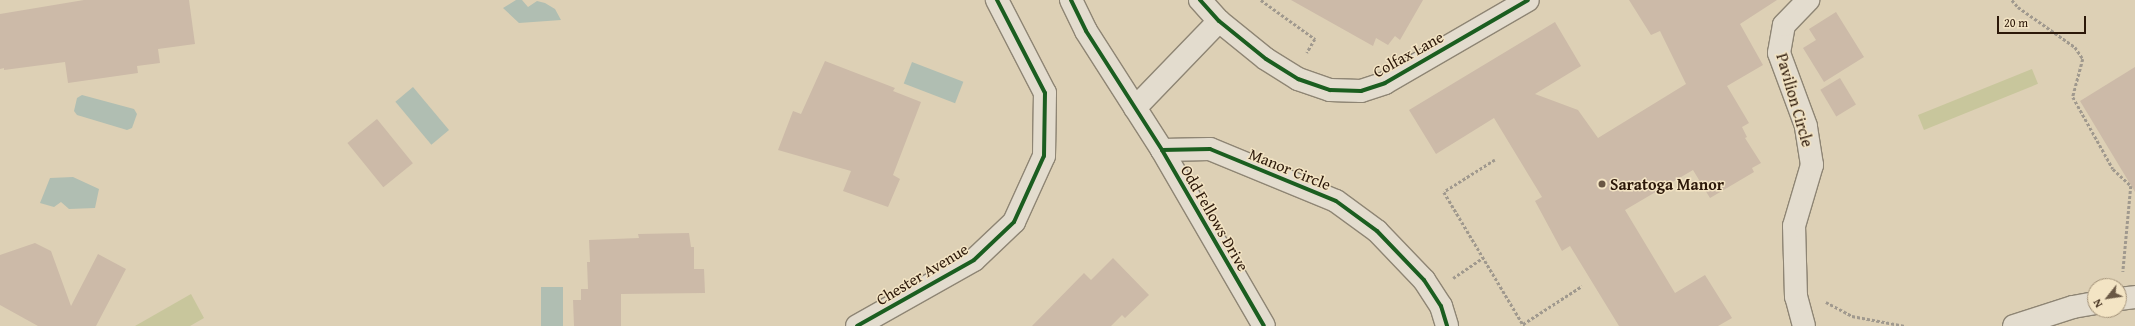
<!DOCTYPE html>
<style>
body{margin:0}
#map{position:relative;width:2135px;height:326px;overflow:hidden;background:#ddd0b5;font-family:"Gentium Book Plus",serif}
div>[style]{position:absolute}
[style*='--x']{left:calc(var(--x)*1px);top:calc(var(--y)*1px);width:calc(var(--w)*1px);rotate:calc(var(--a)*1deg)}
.green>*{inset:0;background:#c8c69c;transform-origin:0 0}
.water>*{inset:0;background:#b0beb2;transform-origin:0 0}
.building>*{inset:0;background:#ccbaa8;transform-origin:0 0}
.path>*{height:2.5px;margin-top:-1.25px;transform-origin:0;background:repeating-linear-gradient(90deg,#a0998e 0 3px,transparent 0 5px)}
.roads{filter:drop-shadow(1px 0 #8e8574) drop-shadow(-1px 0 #8e8574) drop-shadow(0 1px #8e8574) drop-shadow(0 -1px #8e8574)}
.minor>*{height:22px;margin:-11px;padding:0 11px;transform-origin:11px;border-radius:11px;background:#e3dcce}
.cycleway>*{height:4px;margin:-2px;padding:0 2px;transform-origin:2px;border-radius:2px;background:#1b5e20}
.dots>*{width:11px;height:11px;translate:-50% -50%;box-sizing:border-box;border:2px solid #f3e4c4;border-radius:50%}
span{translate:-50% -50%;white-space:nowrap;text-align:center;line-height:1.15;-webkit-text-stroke:3px #f3e4c4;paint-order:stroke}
.street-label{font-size:16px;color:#2c1809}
.poi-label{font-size:16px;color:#2c1809;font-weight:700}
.left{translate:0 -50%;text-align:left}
.north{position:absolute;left:2087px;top:278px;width:40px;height:40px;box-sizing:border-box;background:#f3e4c4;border:1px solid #a39279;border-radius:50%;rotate:240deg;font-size:11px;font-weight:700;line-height:16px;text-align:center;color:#2c1809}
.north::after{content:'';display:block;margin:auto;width:14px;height:18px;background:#6a5845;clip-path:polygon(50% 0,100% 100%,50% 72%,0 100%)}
.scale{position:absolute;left:1997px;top:16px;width:89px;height:18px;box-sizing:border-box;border:2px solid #2c1809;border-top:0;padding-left:5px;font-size:12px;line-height:14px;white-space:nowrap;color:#2c1809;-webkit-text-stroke:3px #f3e4c4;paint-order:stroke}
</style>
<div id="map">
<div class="green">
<i style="left:2032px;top:69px;width:16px;height:123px;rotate:68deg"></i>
<i style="clip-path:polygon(191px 294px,204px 318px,190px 326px,135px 326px)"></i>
</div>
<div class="water">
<i style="clip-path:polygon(516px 0,522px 0,528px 7px,537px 1px,545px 3px,555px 9px,561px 20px,519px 23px,503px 8px)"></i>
<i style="left:912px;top:62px;width:55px;height:23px;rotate:21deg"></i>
<i style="left:413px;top:87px;width:56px;height:23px;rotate:50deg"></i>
<i style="clip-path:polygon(82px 95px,134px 109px,137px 114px,132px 128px,127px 130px,77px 115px,74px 111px,77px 98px)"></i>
<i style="clip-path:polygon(73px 177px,99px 189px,95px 208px,69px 209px,61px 202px,54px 207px,40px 203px,50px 178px)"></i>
<i style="left:541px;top:287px;width:22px;height:39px"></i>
</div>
<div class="building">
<i style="clip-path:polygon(84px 0,189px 0,195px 44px,158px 49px,160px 63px,137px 66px,138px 73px,68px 83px,65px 62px,4px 70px,4px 68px,0 69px,0 14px)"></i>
<i style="clip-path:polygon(1291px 0,1423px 0,1400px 40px,1395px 36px,1388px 45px,1376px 38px,1373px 46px)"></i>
<i style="clip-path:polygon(1629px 0,1777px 0,1740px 24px,1763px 65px,1727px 86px,1749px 123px,1742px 127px,1747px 137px,1745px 138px,1761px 163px,1752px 168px,1754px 172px,1710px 198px,1693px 170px,1625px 210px,1675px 293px,1705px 275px,1732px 318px,1718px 326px,1619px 326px,1570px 246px,1562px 251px,1535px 201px,1542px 197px,1494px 118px,1436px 154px,1409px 110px,1555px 22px,1581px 66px,1535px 94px,1578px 110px,1598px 138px,1686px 84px,1660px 31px,1651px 35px)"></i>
<i style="clip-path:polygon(1836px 12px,1864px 57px,1824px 82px,1803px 48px,1816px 40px,1809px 29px)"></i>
<i style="clip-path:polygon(825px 61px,895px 88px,893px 91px,921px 102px,893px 175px,900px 179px,888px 207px,843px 191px,851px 171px,778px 150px,793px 111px,801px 114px)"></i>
<i style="clip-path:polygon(2135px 67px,2135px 192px,2080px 101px)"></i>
<i style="left:1840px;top:78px;width:31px;height:23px;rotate:59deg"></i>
<i style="left:377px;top:119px;width:57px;height:38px;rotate:51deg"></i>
<i style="clip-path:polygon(689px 233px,691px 247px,694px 247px,694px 269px,704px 269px,705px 293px,621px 294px,621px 326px,574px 326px,573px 300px,581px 300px,581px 289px,588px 289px,587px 262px,590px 262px,589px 240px,639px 238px,638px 234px)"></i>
<i style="clip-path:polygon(35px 243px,51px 251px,71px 306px,98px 254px,126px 269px,96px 326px,38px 326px,0 305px,0 255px)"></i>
<i style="clip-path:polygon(1113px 258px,1149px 295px,1125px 318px,1122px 315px,1111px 326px,1032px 326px,1084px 273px,1091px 280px)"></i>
</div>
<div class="path">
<i style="--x:1261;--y:0;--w:67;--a:35.8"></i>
<i style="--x:1315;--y:39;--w:16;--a:120"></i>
<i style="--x:2012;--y:0;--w:9;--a:49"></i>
<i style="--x:2018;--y:7;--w:70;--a:35.1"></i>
<i style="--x:2075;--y:47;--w:14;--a:56"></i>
<i style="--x:2083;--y:59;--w:39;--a:105"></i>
<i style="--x:2073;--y:97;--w:82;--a:60.9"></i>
<i style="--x:2113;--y:169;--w:25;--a:43"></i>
<i style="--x:2131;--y:186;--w:86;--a:95.3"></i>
<i style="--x:1495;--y:160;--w:60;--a:147.9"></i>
<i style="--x:1444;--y:192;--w:156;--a:59.2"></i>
<i style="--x:1453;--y:278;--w:36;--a:-34"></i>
<i style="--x:1826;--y:302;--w:30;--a:28"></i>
<i style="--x:1852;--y:316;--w:54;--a:10.7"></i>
<i style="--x:1523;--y:324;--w:70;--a:-32.8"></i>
</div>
<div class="roads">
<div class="minor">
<i style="--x:1071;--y:0;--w:34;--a:64"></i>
<i style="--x:1086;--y:31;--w:141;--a:57.4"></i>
<i style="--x:1162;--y:150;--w:203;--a:59.9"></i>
<i style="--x:1200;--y:0;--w:28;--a:48"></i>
<i style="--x:1219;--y:21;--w:60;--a:39"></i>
<i style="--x:1266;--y:59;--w:38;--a:32"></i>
<i style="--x:1298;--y:79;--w:34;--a:19"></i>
<i style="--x:1330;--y:90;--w:31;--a:2"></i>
<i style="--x:1361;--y:91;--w:25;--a:-18"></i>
<i style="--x:1385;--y:83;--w:165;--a:-30.1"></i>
<i style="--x:1135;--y:108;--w:121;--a:-46"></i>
<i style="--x:1162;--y:150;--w:48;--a:-1.2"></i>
<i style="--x:1210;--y:149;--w:136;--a:22.4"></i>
<i style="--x:1336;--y:201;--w:51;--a:36.2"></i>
<i style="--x:1377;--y:231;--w:68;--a:46.2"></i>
<i style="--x:1424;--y:280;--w:31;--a:57"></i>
<i style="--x:1441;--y:306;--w:21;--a:73"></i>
<i style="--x:2119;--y:299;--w:16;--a:-7"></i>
<i style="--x:857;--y:326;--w:134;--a:-29.4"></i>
<i style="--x:974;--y:260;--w:55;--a:-43.5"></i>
<i style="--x:1014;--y:222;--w:72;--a:-65.6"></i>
<i style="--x:1044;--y:156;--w:63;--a:-89.1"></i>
<i style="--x:1045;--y:93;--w:105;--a:-117.3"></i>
<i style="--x:1804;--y:326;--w:30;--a:-105"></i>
<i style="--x:1796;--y:297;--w:71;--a:-91.6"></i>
<i style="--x:1794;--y:226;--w:64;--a:-73.6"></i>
<i style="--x:1812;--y:165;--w:39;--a:-99"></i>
<i style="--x:1806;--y:126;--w:78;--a:-110.3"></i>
<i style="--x:1779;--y:53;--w:28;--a:-80"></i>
<i style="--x:1784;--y:25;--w:35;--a:-46"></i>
<i style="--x:2014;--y:326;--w:62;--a:-17.9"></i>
<i style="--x:2073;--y:307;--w:22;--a:-10"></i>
</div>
</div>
<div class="cycleway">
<i style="--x:1071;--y:0;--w:34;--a:64"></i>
<i style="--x:1086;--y:31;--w:141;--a:57.4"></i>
<i style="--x:1162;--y:150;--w:203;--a:59.9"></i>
<i style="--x:1200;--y:0;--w:28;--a:48"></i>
<i style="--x:1219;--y:21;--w:60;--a:39"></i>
<i style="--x:1266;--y:59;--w:38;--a:32"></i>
<i style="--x:1298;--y:79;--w:34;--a:19"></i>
<i style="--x:1330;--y:90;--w:31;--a:2"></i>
<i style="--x:1361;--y:91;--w:25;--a:-18"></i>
<i style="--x:1385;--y:83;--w:165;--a:-30.1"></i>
<i style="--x:1162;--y:150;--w:48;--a:-1.2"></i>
<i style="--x:1210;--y:149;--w:136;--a:22.4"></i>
<i style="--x:1336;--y:201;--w:51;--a:36.2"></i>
<i style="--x:1377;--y:231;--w:68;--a:46.2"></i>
<i style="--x:1424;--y:280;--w:31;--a:57"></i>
<i style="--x:1441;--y:306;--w:21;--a:73"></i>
<i style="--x:857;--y:326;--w:134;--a:-29.4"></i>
<i style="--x:974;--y:260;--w:55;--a:-43.5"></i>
<i style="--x:1014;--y:222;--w:72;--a:-65.6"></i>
<i style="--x:1044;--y:156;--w:63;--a:-89.1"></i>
<i style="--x:1045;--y:93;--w:105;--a:-117.3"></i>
</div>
<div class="dots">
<i style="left:1602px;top:184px;background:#6a5845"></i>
</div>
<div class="street-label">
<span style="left:1408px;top:54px;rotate:-29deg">Colfax Lane</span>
<span style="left:1795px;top:100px;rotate:74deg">Pavilion Circle</span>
<span style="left:1290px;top:169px;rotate:22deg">Manor Circle</span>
<span style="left:1215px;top:218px;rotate:60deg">Odd Fellows Drive</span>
<span style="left:922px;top:274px;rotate:-31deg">Chester Avenue</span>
</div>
<div class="poi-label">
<span class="left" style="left:1610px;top:184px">Saratoga Manor</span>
</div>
<div class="north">N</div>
<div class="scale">20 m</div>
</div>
